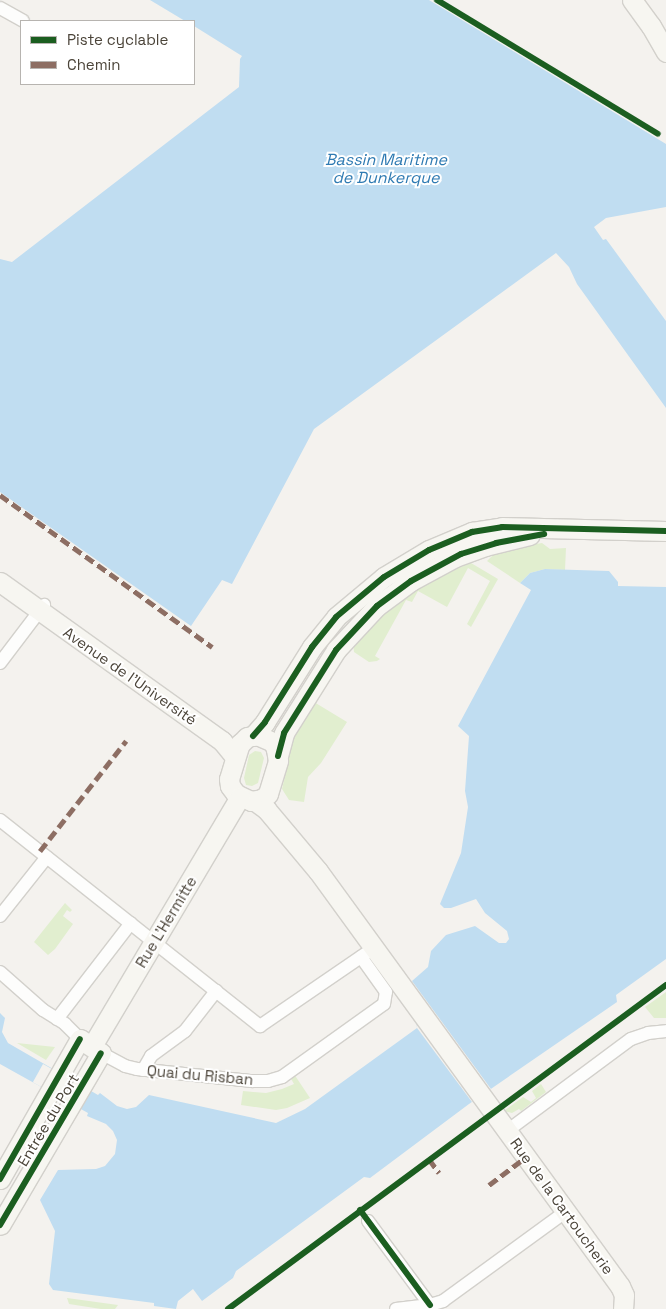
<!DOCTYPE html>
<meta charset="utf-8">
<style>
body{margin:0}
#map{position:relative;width:666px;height:1309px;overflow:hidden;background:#f4f2ee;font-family:"Space Grotesk",sans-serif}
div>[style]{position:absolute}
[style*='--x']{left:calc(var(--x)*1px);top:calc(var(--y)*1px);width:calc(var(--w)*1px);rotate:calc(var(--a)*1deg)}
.green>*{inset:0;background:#e1eecf}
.water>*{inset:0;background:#c0ddf1}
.pier>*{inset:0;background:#f4f2ee;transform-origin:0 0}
.roads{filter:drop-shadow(1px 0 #d2d0cb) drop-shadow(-1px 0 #d2d0cb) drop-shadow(0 1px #d2d0cb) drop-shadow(0 -1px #d2d0cb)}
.street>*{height:12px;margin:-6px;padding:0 6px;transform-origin:6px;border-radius:6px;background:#fdfdfc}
.secondary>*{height:19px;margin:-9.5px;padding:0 9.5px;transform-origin:9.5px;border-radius:9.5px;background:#f7f6f1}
.quiet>*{height:5px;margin-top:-2.5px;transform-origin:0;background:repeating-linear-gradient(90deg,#8d6e63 0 10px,transparent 0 15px)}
.cycleway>*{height:6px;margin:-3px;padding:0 3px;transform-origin:3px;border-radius:3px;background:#1b5e20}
span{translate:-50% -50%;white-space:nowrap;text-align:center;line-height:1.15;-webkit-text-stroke:4px #fff;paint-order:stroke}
.street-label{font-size:15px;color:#4b4439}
.water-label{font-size:16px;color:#2e7ab2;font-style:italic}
.legend{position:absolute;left:20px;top:20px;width:175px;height:65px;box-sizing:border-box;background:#fff;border:1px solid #b7b4b0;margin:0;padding:6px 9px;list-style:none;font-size:15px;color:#4b4439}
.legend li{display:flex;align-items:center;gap:10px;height:25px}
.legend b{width:25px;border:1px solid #b7b4b0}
</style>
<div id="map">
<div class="green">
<i style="clip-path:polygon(542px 543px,550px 549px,566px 548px,565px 570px,545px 569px,530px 573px,520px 583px,487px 561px,494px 554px,505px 549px)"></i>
<i style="clip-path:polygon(471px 563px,498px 579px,471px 627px,467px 624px,490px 581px,468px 568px,447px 607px,418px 591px,412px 602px,406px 600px,375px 656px,380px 659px,377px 661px,369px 662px,354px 652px,353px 643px,390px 605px,414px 589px,443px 574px)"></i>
<i style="clip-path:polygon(314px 702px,347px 722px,321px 763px,308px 777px,304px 802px,289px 800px,282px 789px,289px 758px,288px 745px)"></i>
<i style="clip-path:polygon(255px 751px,261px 752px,264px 758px,258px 783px,252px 786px,246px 785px,244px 778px,249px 755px)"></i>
<i style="clip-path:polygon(65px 903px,72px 910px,70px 912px,67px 910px,63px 916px,73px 924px,55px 949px,48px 955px,34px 942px)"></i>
<i style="clip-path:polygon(666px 992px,666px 1018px,654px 1018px,645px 1007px)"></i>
<i style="clip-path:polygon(17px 1043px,55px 1047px,46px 1060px)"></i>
<i style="clip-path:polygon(294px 1074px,310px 1098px,287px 1108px,276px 1110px,241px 1105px,243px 1091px,266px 1093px,282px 1089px,294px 1084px,290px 1077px)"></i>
<i style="clip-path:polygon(541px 1084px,546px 1092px,521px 1111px,519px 1109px,512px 1113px,504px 1111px,523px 1097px,531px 1102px,536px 1098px,532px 1091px)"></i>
<i style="clip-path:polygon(67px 1298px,118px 1305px,115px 1309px,101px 1309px,69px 1304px)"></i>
</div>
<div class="water">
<i style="clip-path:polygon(150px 0,429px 0,666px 144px,666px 207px,606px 218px,594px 227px,603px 240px,606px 239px,666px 321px,666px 408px,577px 284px,569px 267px,556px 253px,314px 429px,232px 584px,222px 580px,191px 626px,0 492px,0 259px,12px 262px,239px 87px,240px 59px,242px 56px,194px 26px,194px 21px,185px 21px)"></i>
<i style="clip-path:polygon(545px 569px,609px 571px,618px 582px,618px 586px,666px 587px,666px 959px,616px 995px,617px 1002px,469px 1104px,370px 1178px,364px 1177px,236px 1271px,233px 1278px,202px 1301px,193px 1289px,178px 1301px,176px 1309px,154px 1306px,154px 1303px,53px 1290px,49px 1284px,55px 1231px,40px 1200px,58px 1170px,96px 1169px,105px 1166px,115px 1154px,117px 1140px,113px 1131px,106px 1124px,87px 1116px,88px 1113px,0 1064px,0 1013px,5px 1018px,2px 1032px,8px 1043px,98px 1095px,100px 1093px,117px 1106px,127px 1109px,136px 1107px,149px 1095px,276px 1123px,305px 1109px,417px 1028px,412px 981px,428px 967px,431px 951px,446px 935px,475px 926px,499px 943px,506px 943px,509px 939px,507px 931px,485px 913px,476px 899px,451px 908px,444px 908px,440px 904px,461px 853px,468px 807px,465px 791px,469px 736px,458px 726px,531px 590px,520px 583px,530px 573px)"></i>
</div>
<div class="pier">
<i style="clip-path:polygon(412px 981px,491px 1089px,472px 1102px,417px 1028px)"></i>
<i style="left:43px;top:1064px;width:55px;height:21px;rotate:29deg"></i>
</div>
<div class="roads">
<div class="street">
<i style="--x:0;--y:8;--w:26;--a:29"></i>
<i style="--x:0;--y:663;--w:73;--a:-52.8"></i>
<i style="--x:0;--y:820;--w:332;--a:38.4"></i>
<i style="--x:260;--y:1026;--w:138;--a:-34.4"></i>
<i style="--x:0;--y:916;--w:75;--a:-51.5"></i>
<i style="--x:0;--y:972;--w:57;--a:41.5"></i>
<i style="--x:43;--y:1010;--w:26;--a:32"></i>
<i style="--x:65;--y:1024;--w:21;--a:45"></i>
<i style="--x:57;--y:1019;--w:121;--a:-52.4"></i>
<i style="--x:101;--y:1053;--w:27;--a:28"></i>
<i style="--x:125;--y:1066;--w:12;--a:14"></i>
<i style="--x:137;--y:1069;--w:116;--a:6"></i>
<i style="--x:252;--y:1081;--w:16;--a:0"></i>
<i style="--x:268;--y:1081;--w:15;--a:-16"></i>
<i style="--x:282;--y:1077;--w:125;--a:-35.6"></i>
<i style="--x:384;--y:1004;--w:12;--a:-81"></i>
<i style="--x:386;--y:992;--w:43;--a:-125.5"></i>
<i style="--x:143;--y:1070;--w:16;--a:-60"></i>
<i style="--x:151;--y:1056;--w:42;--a:-36.3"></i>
<i style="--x:185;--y:1031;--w:51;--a:-52.2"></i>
<i style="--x:507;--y:1131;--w:154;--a:-36.6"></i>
<i style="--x:631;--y:1039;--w:18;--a:-19"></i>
<i style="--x:648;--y:1033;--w:18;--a:-6"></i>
<i style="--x:368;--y:1221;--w:104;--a:53.6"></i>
<i style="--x:396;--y:1309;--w:34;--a:-7"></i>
<i style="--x:430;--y:1305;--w:14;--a:-17"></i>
<i style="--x:443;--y:1301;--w:151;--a:-36.1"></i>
</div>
<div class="secondary">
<i style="--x:632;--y:0;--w:32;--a:54"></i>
<i style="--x:651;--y:26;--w:30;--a:60"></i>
<i style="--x:0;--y:582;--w:273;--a:35.6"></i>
<i style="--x:222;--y:741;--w:21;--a:51"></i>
<i style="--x:257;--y:735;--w:17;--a:24"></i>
<i style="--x:273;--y:742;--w:8;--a:67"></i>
<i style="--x:276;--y:749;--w:12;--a:81"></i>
<i style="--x:278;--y:761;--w:34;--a:107"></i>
<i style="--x:268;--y:794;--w:8;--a:140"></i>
<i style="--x:262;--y:799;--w:11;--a:170"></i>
<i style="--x:251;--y:801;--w:17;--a:-155"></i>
<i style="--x:236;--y:794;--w:10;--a:-127"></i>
<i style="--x:230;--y:786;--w:7;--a:-98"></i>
<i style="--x:229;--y:779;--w:37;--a:-73"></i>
<i style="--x:240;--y:744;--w:10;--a:-45"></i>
<i style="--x:247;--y:737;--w:10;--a:-11"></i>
<i style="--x:253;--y:736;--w:18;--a:-49"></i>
<i style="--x:265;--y:722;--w:89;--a:-57.9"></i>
<i style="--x:312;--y:647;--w:38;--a:-51"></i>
<i style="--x:336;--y:617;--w:62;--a:-39.8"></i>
<i style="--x:384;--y:577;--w:52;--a:-31"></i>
<i style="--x:429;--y:550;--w:47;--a:-22.7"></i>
<i style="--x:472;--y:532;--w:30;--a:-9"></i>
<i style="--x:502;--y:527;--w:164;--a:1.4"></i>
<i style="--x:278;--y:756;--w:24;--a:-75"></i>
<i style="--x:284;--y:733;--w:98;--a:-57.9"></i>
<i style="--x:336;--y:650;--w:60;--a:-47"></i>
<i style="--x:377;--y:606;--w:42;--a:-36.3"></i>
<i style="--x:411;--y:581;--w:50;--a:-28.6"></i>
<i style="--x:455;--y:557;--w:32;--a:-20"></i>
<i style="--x:485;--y:546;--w:46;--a:-13.7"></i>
<i style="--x:255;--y:801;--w:14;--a:36"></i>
<i style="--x:266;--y:809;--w:81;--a:50"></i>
<i style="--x:318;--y:871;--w:513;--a:53.96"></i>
<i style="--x:620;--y:1286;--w:10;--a:66"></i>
<i style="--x:624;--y:1295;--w:14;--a:94"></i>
<i style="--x:92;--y:1046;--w:290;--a:-59.3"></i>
<i style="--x:0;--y:1179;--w:161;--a:-60.3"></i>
<i style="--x:80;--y:1039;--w:25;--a:34"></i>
<i style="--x:101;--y:1053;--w:199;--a:120.4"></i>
</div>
</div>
<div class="quiet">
<i style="--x:0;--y:495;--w:261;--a:35.6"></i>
<i style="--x:40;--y:851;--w:140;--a:-52"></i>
<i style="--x:429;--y:1159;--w:17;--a:54"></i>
<i style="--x:489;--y:1185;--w:46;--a:-37.1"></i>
</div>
<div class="cycleway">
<i style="--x:437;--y:0;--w:258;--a:31.2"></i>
<i style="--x:253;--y:736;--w:18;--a:-49"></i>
<i style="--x:265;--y:722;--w:89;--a:-57.9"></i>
<i style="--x:312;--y:647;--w:38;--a:-51"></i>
<i style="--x:336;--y:617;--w:62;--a:-39.8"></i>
<i style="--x:384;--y:577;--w:52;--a:-31"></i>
<i style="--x:429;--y:550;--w:47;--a:-22.7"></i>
<i style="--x:472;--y:532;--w:30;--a:-9"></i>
<i style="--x:502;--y:527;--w:164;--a:1.4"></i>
<i style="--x:278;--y:756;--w:24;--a:-75"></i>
<i style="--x:284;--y:733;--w:98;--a:-57.9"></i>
<i style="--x:336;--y:650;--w:60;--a:-47"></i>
<i style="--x:377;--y:606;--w:42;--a:-36.3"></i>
<i style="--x:411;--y:581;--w:57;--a:-28.4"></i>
<i style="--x:461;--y:554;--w:37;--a:-17"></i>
<i style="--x:496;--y:543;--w:49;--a:-10.6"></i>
<i style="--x:0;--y:1179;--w:161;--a:-60.3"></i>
<i style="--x:360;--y:1210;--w:118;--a:53.6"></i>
<i style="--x:0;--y:1225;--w:199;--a:-59.6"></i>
<i style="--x:228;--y:1309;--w:545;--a:-36.49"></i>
</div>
<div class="street-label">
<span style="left:130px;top:676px;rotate:35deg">Avenue de l'Université</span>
<span style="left:166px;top:922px;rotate:-59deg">Rue L'Hermitte</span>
<span style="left:200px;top:1075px;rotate:5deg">Quai du Risban</span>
<span style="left:48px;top:1120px;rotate:-59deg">Entrée du Port</span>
<span style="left:562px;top:1206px;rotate:54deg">Rue de la Cartoucherie</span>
</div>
<div class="water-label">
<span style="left:386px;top:169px">Bassin Maritime<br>de Dunkerque</span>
</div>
<ul class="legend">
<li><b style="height:6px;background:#1b5e20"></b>Piste cyclable</li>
<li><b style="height:6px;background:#8d6e63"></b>Chemin</li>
</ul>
</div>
